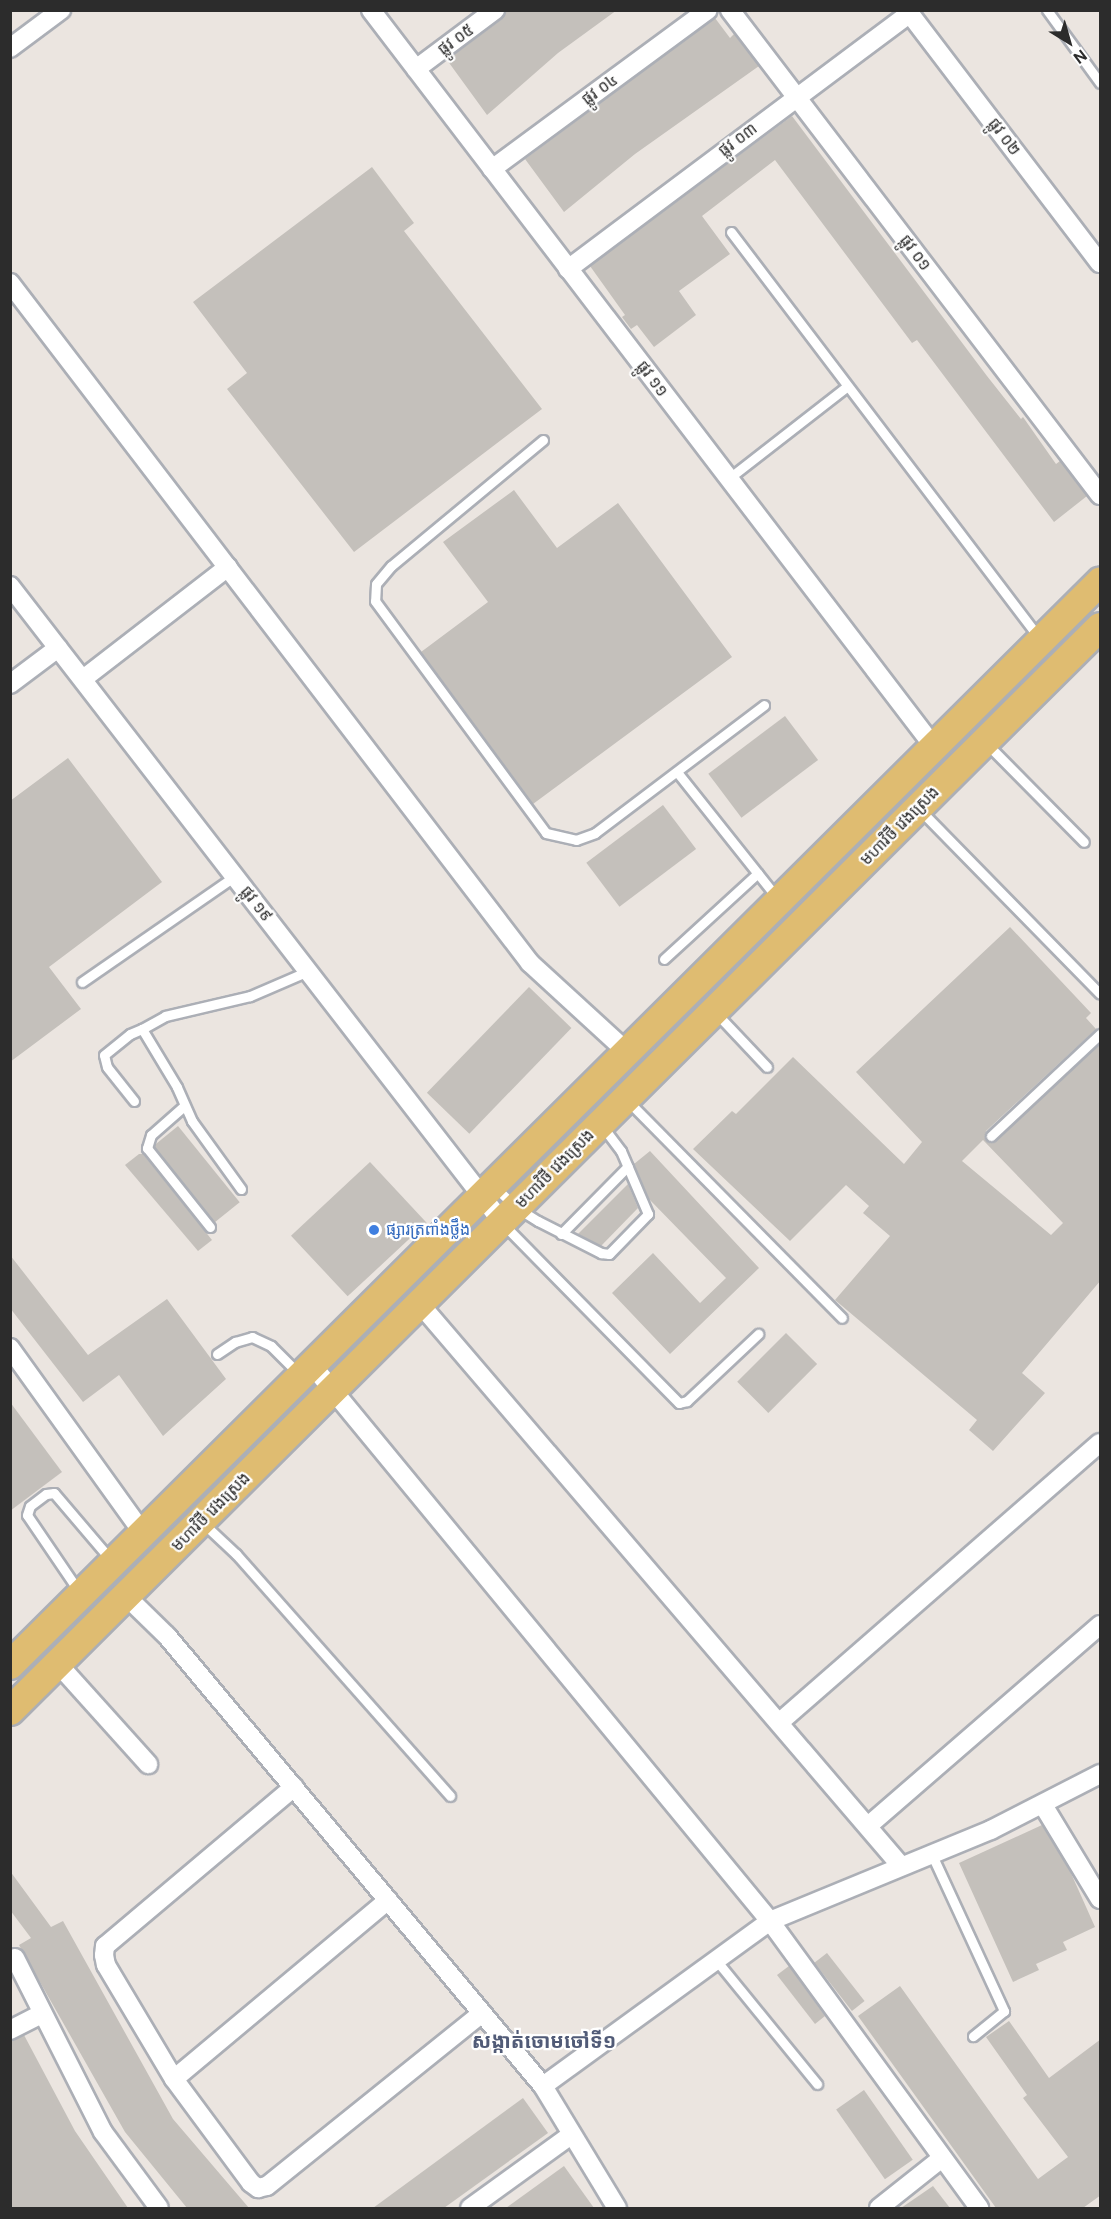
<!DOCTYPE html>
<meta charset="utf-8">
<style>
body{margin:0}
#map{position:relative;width:1111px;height:2219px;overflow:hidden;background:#ebe5e0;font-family:"DM Sans","Noto Sans Khmer",sans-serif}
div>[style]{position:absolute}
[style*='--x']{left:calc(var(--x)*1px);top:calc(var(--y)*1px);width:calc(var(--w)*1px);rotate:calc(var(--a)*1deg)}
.building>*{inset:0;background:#c4c0bb;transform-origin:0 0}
.roads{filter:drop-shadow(2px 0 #acafb6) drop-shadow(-2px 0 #acafb6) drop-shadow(0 2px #acafb6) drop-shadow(0 -2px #acafb6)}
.service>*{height:9px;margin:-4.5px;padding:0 4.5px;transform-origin:4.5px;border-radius:4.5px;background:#fff}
.minor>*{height:18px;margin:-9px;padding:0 9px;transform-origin:9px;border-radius:9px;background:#fff}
.primary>*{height:28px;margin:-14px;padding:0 14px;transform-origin:14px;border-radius:14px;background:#dfbc71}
.dots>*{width:16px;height:16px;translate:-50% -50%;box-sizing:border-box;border:3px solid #fff;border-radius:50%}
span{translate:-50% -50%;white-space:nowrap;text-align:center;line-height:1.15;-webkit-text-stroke:4.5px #fff;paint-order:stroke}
.street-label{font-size:16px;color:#2c2c2c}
.shop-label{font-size:16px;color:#366cbe}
.left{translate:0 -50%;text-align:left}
.quarter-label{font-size:20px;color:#515b77;font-weight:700}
.frame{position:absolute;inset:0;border:12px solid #2c2c2c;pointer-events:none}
.north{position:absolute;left:1039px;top:12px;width:60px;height:60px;-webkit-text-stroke:4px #fff;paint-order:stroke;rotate:143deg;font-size:16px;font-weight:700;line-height:24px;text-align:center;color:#2c2c2c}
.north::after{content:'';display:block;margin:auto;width:21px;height:27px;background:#2c2c2c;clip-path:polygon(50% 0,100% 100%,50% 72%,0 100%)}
</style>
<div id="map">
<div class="building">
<i style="clip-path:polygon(506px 10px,617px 10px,558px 53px,487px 115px,447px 60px,502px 19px)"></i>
<i style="clip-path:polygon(715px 18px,730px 38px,734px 34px,759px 66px,635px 154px,564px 212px,525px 159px)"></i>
<i style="clip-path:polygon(792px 116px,987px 376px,1021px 419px,1023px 417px,1056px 464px,1060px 461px,1087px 496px,1054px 522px,917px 340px,912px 343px,775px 160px,702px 216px,730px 254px,679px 291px,696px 315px,654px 347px,637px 325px,631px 329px,622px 317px,625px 315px,590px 266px)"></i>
<i style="clip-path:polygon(372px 167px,414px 223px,404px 231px,542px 409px,354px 552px,227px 389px,247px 373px,193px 302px)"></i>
<i style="clip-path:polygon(514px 490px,557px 548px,618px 503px,732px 657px,533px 804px,421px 652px,488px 602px,443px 542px)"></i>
<i style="left:785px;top:716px;width:55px;height:96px;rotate:53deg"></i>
<i style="clip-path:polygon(68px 758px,162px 882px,49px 967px,81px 1009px,10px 1062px,10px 801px)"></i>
<i style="left:663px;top:805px;width:55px;height:96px;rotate:53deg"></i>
<i style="clip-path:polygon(evenodd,1010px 927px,1091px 1013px,1086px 1018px,1096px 1029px,986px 1131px,985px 1138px,990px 1143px,996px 1141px,1101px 1043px,1101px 1280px,1022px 1373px,1045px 1393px,993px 1451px,969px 1430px,977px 1420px,835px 1300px,890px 1236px,863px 1213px,869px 1206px,846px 1185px,790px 1241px,693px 1149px,732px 1111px,736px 1114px,793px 1057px,904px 1164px,922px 1142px,856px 1072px,1010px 927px,983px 1140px,1063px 1223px,1051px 1235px,962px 1161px,983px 1140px)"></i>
<i style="left:529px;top:987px;width:59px;height:147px;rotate:44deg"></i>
<i style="left:178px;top:1126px;width:98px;height:32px;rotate:51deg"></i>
<i style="clip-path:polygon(650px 1151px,759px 1268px,670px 1354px,612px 1293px,653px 1253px,700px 1303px,726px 1278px,649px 1199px,634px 1164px)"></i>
<i style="clip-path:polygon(139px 1154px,143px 1154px,212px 1240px,198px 1251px,125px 1165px)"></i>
<i style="left:370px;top:1162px;width:83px;height:108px;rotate:47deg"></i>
<i style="clip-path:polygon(628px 1184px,638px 1208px,601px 1246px,578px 1234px)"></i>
<i style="clip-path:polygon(10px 1255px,88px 1355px,167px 1299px,226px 1379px,163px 1436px,119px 1375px,83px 1402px,10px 1308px)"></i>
<i style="left:786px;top:1333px;width:44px;height:69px;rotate:45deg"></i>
<i style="clip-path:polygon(10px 1402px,62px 1472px,10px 1511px)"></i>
<i style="clip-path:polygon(1042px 1825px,1070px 1871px,1095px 1927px,1063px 1942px,1067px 1950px,1036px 1964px,1039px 1970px,1013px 1982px,959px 1863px)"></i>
<i style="clip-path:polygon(10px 1871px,51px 1927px,63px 1921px,173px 2119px,249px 2208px,187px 2208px,125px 2132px,19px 1945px,31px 1938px,10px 1910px)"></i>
<i style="left:827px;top:1953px;width:61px;height:16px;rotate:52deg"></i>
<i style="clip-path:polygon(789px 1966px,825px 2016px,815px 2024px,777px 1975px)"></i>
<i style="clip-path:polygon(900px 1986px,1038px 2179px,1068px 2157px,1023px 2098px,1027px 2095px,986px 2037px,1009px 2021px,1049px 2078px,1101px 2039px,1101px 2195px,1083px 2208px,996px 2208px,858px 2016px)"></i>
<i style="clip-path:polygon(24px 2035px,75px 2131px,128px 2208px,10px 2208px,10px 2041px)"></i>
<i style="left:864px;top:2090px;width:85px;height:34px;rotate:55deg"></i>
<i style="clip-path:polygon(523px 2098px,548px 2133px,444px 2208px,373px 2208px)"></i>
<i style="clip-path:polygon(564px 2166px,594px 2208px,506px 2208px)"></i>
<i style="clip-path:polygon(933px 2186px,950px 2208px,901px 2208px)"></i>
</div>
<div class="roads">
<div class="service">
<i style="--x:1047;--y:10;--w:90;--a:54"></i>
<i style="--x:731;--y:232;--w:511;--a:52.79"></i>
<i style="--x:543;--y:440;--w:197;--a:140.3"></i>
<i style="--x:391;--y:566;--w:23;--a:130"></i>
<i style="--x:376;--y:584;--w:17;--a:93"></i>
<i style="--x:375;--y:601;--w:288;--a:53.6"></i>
<i style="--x:546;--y:833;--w:31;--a:13"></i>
<i style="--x:576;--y:840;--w:20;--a:-20"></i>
<i style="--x:595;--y:833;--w:212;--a:-37.1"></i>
<i style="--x:728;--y:479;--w:150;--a:-37.9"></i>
<i style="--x:986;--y:743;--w:139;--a:45.3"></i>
<i style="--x:677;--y:772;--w:162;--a:51.5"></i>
<i style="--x:920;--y:810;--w:257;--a:45.6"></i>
<i style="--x:664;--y:959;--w:127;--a:-42.5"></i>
<i style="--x:82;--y:982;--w:186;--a:-34.7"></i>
<i style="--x:716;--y:1013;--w:74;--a:46.6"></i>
<i style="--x:134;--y:1101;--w:43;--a:-128.5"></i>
<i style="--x:107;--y:1067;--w:12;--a:-104"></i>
<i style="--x:104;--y:1055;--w:33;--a:-39"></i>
<i style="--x:130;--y:1034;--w:13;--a:-23"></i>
<i style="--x:629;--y:1102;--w:303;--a:45.4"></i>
<i style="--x:184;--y:1106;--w:44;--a:138.7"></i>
<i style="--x:151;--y:1135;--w:14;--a:107"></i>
<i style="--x:147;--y:1148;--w:101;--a:51.4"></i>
<i style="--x:991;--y:1136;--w:149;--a:-43.1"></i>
<i style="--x:496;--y:1188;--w:29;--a:44"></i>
<i style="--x:517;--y:1208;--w:25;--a:32"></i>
<i style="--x:538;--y:1221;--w:71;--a:26.9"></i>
<i style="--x:601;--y:1253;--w:8;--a:7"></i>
<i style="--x:609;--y:1254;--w:56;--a:-45.7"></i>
<i style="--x:648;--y:1214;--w:69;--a:-113.2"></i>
<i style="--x:621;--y:1151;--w:31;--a:-127"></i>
<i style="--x:241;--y:1189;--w:84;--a:-125.8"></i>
<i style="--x:192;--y:1121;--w:37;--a:-114"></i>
<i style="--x:177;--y:1087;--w:68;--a:-121.1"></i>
<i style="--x:142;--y:1029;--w:26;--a:-29"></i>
<i style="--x:165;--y:1016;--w:87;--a:-13.2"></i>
<i style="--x:250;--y:996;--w:63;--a:-23.3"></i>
<i style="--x:503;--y:1224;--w:251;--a:45.5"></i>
<i style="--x:679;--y:1403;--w:8;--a:-14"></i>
<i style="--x:687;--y:1401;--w:98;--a:-43.3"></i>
<i style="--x:561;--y:1234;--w:95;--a:-45.4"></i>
<i style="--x:217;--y:1354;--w:22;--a:-34"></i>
<i style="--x:235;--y:1342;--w:18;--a:-16"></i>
<i style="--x:252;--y:1337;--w:21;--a:25"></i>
<i style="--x:271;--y:1346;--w:40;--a:45"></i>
<i style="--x:204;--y:1524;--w:44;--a:43.2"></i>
<i style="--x:236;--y:1554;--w:323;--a:48.5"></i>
<i style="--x:80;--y:1593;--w:94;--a:-124.2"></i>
<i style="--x:27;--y:1515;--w:9;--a:-72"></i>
<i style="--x:30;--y:1506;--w:20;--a:-37"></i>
<i style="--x:46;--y:1494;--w:8;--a:-7"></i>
<i style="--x:54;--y:1493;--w:88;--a:49.6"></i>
<i style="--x:932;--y:1855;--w:172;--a:65.2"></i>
<i style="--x:1004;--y:2011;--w:40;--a:141"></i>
<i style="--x:716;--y:1960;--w:160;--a:50.8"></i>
</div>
<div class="minor">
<i style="--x:371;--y:10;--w:927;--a:52.62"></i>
<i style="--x:730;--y:10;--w:610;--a:52.66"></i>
<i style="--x:907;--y:10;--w:318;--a:52.7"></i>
<i style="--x:10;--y:48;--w:64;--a:-36.7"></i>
<i style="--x:416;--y:69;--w:99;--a:-36.8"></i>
<i style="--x:492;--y:169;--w:268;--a:-36.4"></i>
<i style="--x:568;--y:269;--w:427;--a:-36.8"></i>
<i style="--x:10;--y:283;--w:856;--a:52.59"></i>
<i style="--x:530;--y:963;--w:132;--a:42.5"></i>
<i style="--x:10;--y:586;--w:804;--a:52.28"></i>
<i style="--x:83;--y:679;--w:183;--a:-37.7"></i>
<i style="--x:10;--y:684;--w:60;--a:-36.9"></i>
<i style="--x:420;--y:1304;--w:740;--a:49.44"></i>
<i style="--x:10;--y:1348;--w:228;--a:54.3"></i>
<i style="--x:312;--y:1365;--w:720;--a:50.52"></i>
<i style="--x:770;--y:1921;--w:355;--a:53.9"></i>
<i style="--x:126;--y:1596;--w:57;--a:44.3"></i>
<i style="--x:167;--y:1636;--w:586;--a:50.12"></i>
<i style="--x:543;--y:2086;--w:143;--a:58.8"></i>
<i style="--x:58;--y:1664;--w:135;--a:48"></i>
<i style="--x:781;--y:1721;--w:423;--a:-41.1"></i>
<i style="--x:294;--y:1787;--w:247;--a:139.9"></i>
<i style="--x:105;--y:1946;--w:9;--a:96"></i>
<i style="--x:104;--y:1955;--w:10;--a:79"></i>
<i style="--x:106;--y:1965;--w:133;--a:59.2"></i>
<i style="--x:174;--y:2079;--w:129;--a:53.5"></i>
<i style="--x:251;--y:2183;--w:9;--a:36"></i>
<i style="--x:258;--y:2188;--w:9;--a:-13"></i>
<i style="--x:267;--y:2186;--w:276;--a:-38.8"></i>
<i style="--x:1043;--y:1805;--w:110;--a:58.8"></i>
<i style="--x:868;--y:1826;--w:307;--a:-40.9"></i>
<i style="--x:15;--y:1958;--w:195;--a:63.2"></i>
<i style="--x:103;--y:2132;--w:94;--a:53.6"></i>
<i style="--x:10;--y:2030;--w:35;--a:-27"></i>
<i style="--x:174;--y:2079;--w:279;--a:-39.9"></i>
<i style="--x:543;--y:2086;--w:281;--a:-36"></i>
<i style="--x:770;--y:1921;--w:239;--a:-22.4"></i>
<i style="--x:991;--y:1830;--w:123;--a:-27.2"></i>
<i style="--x:470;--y:2208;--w:125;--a:-35.9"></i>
<i style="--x:879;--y:2208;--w:80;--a:-38.4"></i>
</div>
<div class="primary">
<i style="--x:10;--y:1665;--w:1537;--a:-44.82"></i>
<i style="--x:10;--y:1711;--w:1537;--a:-44.84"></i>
</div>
</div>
<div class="dots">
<i style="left:374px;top:1230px;background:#3f7fe0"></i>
</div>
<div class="street-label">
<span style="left:456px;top:40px;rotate:-36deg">ផ្លូវ ០៥</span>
<span style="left:600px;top:90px;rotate:-36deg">ផ្លូវ ០៤</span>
<span style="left:1004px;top:137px;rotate:53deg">ផ្លូវ ០២</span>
<span style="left:738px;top:140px;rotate:-37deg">ផ្លូវ ០៣</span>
<span style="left:915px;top:253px;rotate:53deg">ផ្លូវ ០១</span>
<span style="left:652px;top:379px;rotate:53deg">ផ្លូវ ១១</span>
<span style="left:900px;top:826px;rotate:-45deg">មហាវិថី វេងស្រេង</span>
<span style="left:256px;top:904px;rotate:52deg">ផ្លូវ ១៩</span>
<span style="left:555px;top:1169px;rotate:-45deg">មហាវិថី វេងស្រេង</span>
<span style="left:211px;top:1512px;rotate:-45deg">មហាវិថី វេងស្រេង</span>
</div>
<div class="shop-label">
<span class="left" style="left:386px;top:1230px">ផ្សារត្រពាំងថ្លឹង</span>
</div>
<div class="quarter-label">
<span style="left:544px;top:2041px">សង្កាត់ចោមចៅទី១</span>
</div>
<div class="frame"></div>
<div class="north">N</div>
</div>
